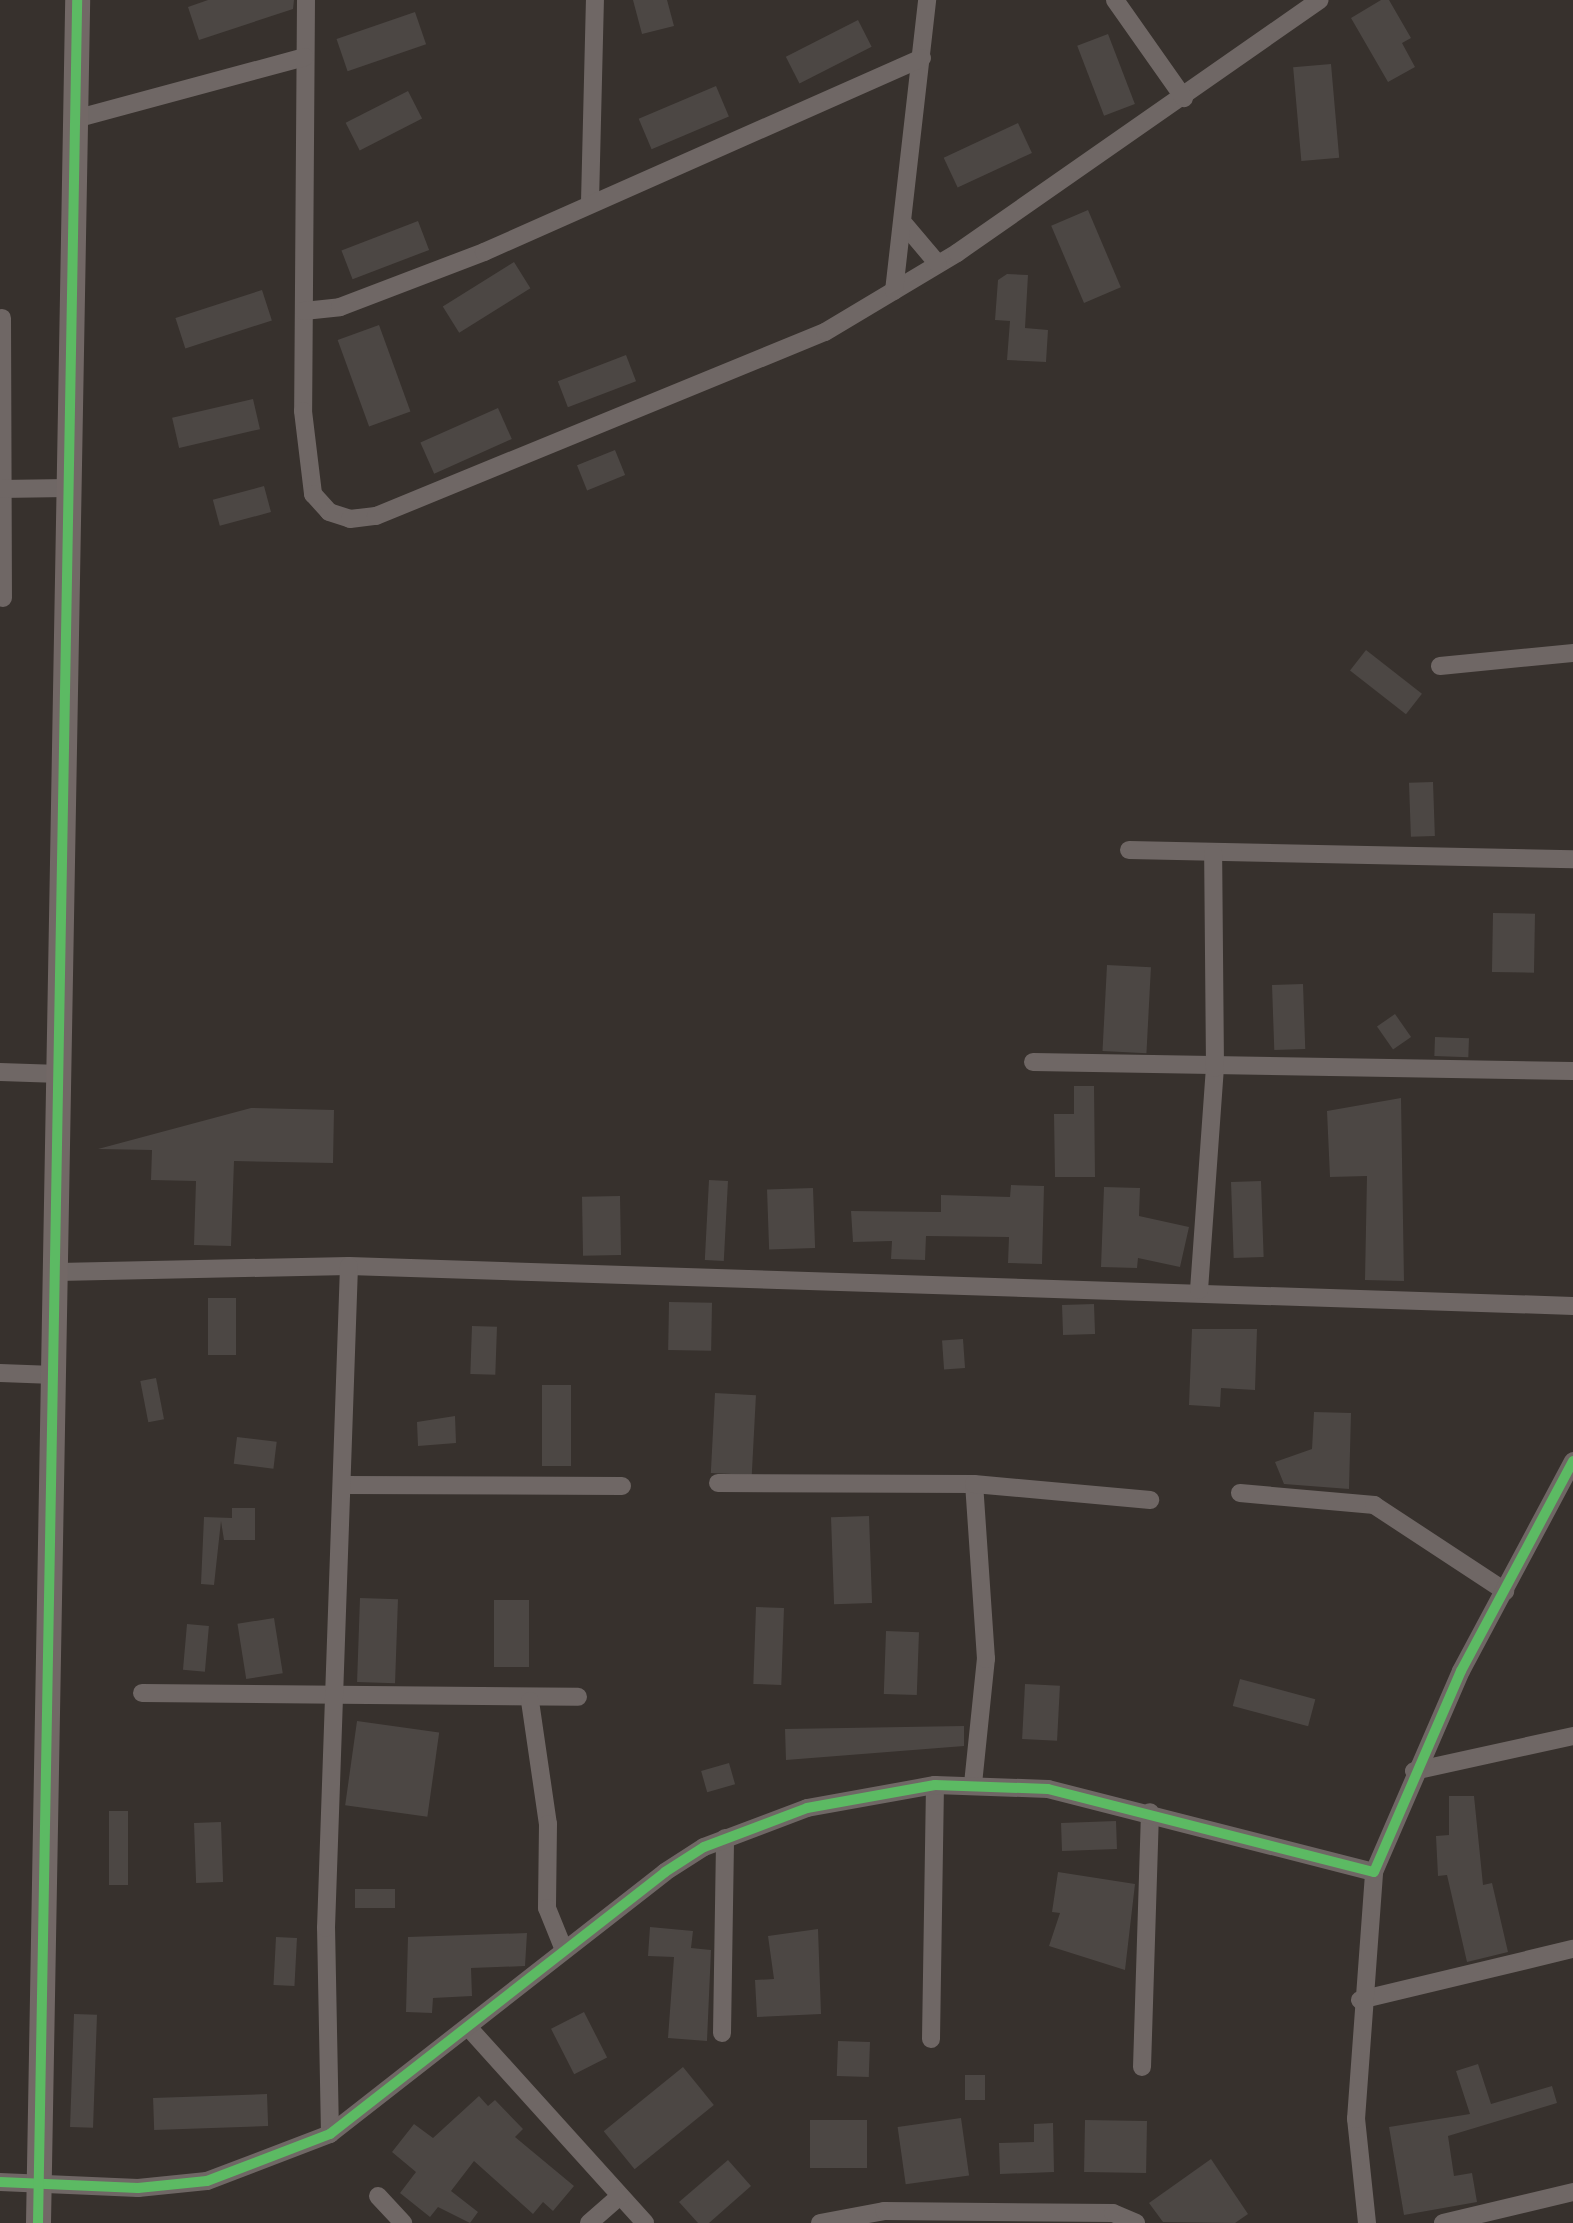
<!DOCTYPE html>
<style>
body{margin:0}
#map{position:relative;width:1573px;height:2223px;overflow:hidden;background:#37312d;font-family:Inter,sans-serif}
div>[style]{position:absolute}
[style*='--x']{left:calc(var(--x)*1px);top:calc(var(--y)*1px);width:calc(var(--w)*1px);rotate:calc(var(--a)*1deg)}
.building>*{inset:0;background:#4c4744;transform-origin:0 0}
.street>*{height:18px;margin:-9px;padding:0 9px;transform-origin:9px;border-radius:9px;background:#6f6765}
.secondary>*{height:25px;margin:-12.5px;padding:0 12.5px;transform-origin:12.5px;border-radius:12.5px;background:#726866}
.cycleway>*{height:10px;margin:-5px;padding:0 5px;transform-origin:5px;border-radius:5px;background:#5cba63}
span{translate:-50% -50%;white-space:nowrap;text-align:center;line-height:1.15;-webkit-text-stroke:8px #3b3029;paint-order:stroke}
</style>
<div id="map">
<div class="building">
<i style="clip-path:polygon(208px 0,294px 0,293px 9px,199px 40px,188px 7px)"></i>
<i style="clip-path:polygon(633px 0,667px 0,674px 26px,642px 34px)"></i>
<i style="clip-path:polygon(1381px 0,1389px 0,1411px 38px,1402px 43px,1415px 67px,1388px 82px,1351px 18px)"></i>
<i style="left:415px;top:12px;width:34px;height:83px;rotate:71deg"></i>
<i style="left:858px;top:20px;width:30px;height:81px;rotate:63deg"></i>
<i style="left:1108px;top:34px;width:75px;height:33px;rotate:69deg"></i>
<i style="left:1331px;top:64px;width:94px;height:38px;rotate:85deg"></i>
<i style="left:716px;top:86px;width:33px;height:84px;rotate:67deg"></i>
<i style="left:408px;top:91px;width:31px;height:70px;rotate:63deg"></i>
<i style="left:1018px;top:123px;width:33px;height:82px;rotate:65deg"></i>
<i style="left:1088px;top:210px;width:84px;height:40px;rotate:67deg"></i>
<i style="left:418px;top:221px;width:31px;height:82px;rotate:69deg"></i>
<i style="left:514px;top:262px;width:31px;height:84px;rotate:58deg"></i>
<i style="clip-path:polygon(1007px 274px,1028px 275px,1025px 328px,1048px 330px,1046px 362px,1007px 360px,1010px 321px,995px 320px,998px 280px)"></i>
<i style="left:262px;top:290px;width:32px;height:91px;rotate:72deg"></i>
<i style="left:379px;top:325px;width:92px;height:44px;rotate:70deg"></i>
<i style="left:626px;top:355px;width:28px;height:73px;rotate:69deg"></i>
<i style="left:253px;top:399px;width:31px;height:83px;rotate:77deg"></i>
<i style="left:498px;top:408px;width:34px;height:85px;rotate:66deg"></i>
<i style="left:615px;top:450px;width:27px;height:41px;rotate:68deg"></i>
<i style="left:264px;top:486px;width:27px;height:53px;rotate:75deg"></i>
<i style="left:1366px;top:650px;width:71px;height:26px;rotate:38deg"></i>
<i style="left:1433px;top:782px;width:54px;height:24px;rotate:88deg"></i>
<i style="left:1493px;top:913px;width:42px;height:59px;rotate:1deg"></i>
<i style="left:1107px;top:965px;width:44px;height:86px;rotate:3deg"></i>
<i style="left:1303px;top:984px;width:65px;height:31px;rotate:88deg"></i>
<i style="left:1395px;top:1014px;width:28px;height:22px;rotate:55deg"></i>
<i style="left:1435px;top:1037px;width:34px;height:19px;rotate:2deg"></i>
<i style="clip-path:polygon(1074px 1086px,1094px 1086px,1095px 1177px,1055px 1177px,1054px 1114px,1074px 1114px)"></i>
<i style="clip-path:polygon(1401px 1098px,1404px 1281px,1365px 1280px,1367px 1176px,1330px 1177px,1327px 1111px)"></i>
<i style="clip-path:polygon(251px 1108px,334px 1110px,333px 1163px,234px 1161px,231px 1246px,194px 1245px,196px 1181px,151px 1180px,152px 1150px,98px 1149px)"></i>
<i style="left:709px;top:1180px;width:19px;height:80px;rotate:3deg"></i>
<i style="left:1261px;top:1181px;width:76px;height:30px;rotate:88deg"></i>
<i style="clip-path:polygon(1011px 1185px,1044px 1186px,1042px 1264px,1008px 1263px,1009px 1237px,926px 1236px,925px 1260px,891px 1259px,892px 1241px,853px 1242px,851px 1211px,941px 1212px,941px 1195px,1010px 1197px)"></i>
<i style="clip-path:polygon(1104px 1187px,1140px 1188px,1139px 1216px,1189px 1227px,1180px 1267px,1138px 1258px,1137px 1268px,1101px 1267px)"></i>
<i style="left:813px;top:1188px;width:60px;height:46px;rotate:88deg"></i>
<i style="left:620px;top:1196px;width:59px;height:38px;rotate:89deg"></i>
<i style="left:208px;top:1298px;width:28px;height:57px"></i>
<i style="left:669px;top:1302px;width:43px;height:48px;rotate:1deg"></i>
<i style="left:1094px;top:1304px;width:30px;height:32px;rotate:88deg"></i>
<i style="left:472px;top:1326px;width:25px;height:48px;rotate:2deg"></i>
<i style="clip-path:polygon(1192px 1329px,1257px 1329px,1255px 1390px,1221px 1388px,1220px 1407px,1189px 1405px)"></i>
<i style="left:963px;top:1339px;width:29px;height:21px;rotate:86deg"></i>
<i style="left:156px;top:1378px;width:42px;height:16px;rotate:79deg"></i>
<i style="left:542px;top:1385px;width:29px;height:81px"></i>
<i style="left:715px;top:1393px;width:41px;height:80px;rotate:3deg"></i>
<i style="clip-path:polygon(1314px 1412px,1351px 1413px,1349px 1489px,1284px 1484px,1275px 1462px,1312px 1449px)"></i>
<i style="clip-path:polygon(455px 1416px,456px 1443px,418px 1446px,417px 1422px)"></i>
<i style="left:237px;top:1437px;width:40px;height:27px;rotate:7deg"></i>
<i style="clip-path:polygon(232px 1508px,255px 1508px,255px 1540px,224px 1540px,221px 1521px,214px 1585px,201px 1584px,204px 1517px,232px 1518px)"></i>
<i style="left:869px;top:1516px;width:87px;height:38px;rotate:88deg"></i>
<i style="left:360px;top:1598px;width:38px;height:84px;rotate:2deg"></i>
<i style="left:494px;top:1600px;width:35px;height:67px"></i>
<i style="left:756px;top:1607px;width:28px;height:77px;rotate:2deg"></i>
<i style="left:274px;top:1618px;width:56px;height:37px;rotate:81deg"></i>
<i style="left:187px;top:1624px;width:22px;height:46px;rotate:5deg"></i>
<i style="left:886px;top:1631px;width:33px;height:63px;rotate:2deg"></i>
<i style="left:1240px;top:1679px;width:78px;height:28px;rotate:15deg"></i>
<i style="left:1025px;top:1684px;width:35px;height:55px;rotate:3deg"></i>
<i style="left:357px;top:1721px;width:83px;height:85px;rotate:8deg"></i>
<i style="clip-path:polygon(964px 1726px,964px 1746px,786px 1760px,785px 1729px)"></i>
<i style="left:729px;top:1763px;width:22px;height:29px;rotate:74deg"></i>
<i style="clip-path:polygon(1449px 1796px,1474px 1796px,1483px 1885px,1492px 1883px,1508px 1952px,1467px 1962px,1447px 1875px,1438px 1876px,1436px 1836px,1449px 1835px)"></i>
<i style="left:109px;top:1811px;width:19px;height:74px"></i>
<i style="left:1116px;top:1821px;width:28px;height:55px;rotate:88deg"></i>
<i style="left:221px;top:1822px;width:60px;height:27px;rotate:88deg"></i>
<i style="clip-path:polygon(1058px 1872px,1135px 1884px,1125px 1970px,1049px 1946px,1060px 1913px,1052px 1912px)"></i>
<i style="left:355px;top:1889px;width:40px;height:19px"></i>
<i style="clip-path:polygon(650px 1927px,693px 1931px,691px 1948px,711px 1950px,707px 2041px,668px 2038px,674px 1957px,648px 1956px)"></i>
<i style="clip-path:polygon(818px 1929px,821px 2014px,757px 2017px,755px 1980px,774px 1979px,768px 1936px)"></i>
<i style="clip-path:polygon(527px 1933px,525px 1966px,471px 1968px,472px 1996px,433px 1998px,432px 2013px,406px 2012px,408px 1937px)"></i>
<i style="left:276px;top:1937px;width:21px;height:48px;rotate:3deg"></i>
<i style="left:584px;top:2012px;width:51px;height:37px;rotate:63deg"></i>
<i style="left:74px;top:2014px;width:23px;height:113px;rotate:2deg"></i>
<i style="left:838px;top:2041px;width:32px;height:35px;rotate:2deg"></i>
<i style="clip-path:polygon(1478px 2064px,1491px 2104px,1552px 2086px,1557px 2103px,1448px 2136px,1454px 2176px,1472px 2173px,1477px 2202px,1404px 2215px,1389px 2127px,1470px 2114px,1456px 2071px)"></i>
<i style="left:683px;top:2067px;width:49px;height:102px;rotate:51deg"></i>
<i style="left:965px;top:2075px;width:20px;height:25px"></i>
<i style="left:267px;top:2094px;width:32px;height:114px;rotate:88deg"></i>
<i style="clip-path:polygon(479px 2096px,488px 2106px,495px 2100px,523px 2129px,515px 2137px,574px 2186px,553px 2211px,543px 2202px,533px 2214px,474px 2161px,451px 2191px,478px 2212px,470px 2223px,438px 2207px,430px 2217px,400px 2193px,416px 2172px,392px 2152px,414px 2124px,433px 2138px)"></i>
<i style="left:961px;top:2118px;width:58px;height:64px;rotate:82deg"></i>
<i style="left:810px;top:2120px;width:57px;height:48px"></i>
<i style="left:1085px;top:2120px;width:62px;height:52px;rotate:1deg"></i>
<i style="clip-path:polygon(1053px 2123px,1054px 2172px,1000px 2174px,999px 2143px,1034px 2142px,1034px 2124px)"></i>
<i style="clip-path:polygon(1211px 2159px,1248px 2214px,1235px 2223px,1163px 2222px,1149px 2203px)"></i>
<i style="clip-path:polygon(728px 2160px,751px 2186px,709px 2223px,698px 2223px,679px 2202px)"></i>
</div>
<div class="street">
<i style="--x:306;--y:0;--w:411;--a:90.4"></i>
<i style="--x:303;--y:411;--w:84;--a:83.1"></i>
<i style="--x:313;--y:494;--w:24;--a:48"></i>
<i style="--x:329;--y:512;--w:22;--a:18"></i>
<i style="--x:350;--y:519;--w:26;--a:-7"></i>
<i style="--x:376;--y:516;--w:485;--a:-22.3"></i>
<i style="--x:825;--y:332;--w:154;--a:-30.9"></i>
<i style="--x:957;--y:253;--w:442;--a:-34.9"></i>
<i style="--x:1115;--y:0;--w:120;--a:54.9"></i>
<i style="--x:75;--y:119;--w:238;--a:-15.1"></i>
<i style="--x:590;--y:202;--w:202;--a:-88.6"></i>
<i style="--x:905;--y:225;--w:51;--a:49.8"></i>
<i style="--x:894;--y:291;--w:293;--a:-83.5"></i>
<i style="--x:304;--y:311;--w:36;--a:-6"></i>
<i style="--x:340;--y:307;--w:154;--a:-20.9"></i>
<i style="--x:484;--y:252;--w:479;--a:-23.9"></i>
<i style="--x:2;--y:318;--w:280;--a:89.8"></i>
<i style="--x:0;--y:489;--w:68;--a:-0.8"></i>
<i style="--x:1440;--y:666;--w:134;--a:-5.6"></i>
<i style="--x:1129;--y:850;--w:444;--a:1.2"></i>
<i style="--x:1033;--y:1062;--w:540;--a:0.95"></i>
<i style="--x:0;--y:1072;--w:60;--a:1.9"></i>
<i style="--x:58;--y:1272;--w:291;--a:-1.2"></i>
<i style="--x:349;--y:1266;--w:1225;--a:1.87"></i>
<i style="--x:1199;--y:1290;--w:223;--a:-85.9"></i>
<i style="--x:1215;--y:1068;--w:215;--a:-90.5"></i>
<i style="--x:0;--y:1373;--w:54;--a:2.1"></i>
<i style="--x:718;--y:1483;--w:256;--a:0.2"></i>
<i style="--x:342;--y:1485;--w:280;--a:0.2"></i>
<i style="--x:1240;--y:1493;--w:135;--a:5.1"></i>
<i style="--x:1374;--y:1505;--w:157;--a:33.3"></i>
<i style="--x:142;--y:1693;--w:436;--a:0.5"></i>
<i style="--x:530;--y:1701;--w:124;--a:81.7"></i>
<i style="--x:548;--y:1824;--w:84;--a:90.7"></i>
<i style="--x:547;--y:1908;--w:45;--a:68"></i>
<i style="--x:1414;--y:1771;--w:163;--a:-12.4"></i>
<i style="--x:973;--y:1784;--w:126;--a:-84.1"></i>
<i style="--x:986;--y:1659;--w:175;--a:-93.9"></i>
<i style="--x:974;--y:1484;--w:177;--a:5.2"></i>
<i style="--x:1360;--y:2000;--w:219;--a:-13.5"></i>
<i style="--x:468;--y:2027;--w:264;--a:47.9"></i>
<i style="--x:722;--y:2033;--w:195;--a:-89.1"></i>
<i style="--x:931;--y:2039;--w:254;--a:-89.1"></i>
<i style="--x:1142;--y:2067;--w:255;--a:-88.2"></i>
<i style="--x:330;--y:2134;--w:206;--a:-91.1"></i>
<i style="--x:326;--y:1928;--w:662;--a:-88.01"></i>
<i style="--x:0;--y:2182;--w:138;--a:2.5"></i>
<i style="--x:138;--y:2188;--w:69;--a:-5.8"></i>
<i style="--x:207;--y:2181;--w:132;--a:-20.9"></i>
<i style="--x:330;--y:2134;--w:425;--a:-38"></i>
<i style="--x:665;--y:1872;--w:46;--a:-32.7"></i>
<i style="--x:704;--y:1847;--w:110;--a:-20.7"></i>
<i style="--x:807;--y:1808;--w:130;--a:-10.2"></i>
<i style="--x:935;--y:1785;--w:113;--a:2"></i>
<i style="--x:1048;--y:1789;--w:336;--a:14.3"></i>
<i style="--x:1374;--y:1872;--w:219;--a:-66.6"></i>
<i style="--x:1461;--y:1671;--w:238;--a:-61.9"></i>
<i style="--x:378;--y:2196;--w:37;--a:47"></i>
<i style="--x:589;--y:2223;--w:41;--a:-41.1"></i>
<i style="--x:820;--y:2223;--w:65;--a:-10.6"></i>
<i style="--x:884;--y:2211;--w:229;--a:0.5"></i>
<i style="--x:1113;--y:2213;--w:25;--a:23"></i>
<i style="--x:1367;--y:2223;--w:105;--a:-96"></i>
<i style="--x:1356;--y:2119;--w:248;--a:-85.8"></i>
<i style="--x:1443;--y:2223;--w:134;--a:-13.4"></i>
</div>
<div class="secondary">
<i style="--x:38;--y:2223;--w:2223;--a:-88.99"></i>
</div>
<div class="cycleway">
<i style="--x:0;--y:2182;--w:138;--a:2.5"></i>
<i style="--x:138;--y:2188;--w:69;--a:-5.8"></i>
<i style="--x:207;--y:2181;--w:132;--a:-20.9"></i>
<i style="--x:330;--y:2134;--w:425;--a:-38"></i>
<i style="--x:665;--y:1872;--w:46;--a:-32.7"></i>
<i style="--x:704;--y:1847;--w:110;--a:-20.7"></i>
<i style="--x:807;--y:1808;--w:130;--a:-10.2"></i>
<i style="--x:935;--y:1785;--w:113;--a:2"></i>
<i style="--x:1048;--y:1789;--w:336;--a:14.3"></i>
<i style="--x:1374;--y:1872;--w:219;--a:-66.6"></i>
<i style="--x:1461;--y:1671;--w:238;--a:-61.9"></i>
<i style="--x:38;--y:2223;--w:2223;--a:-88.99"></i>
</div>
</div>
